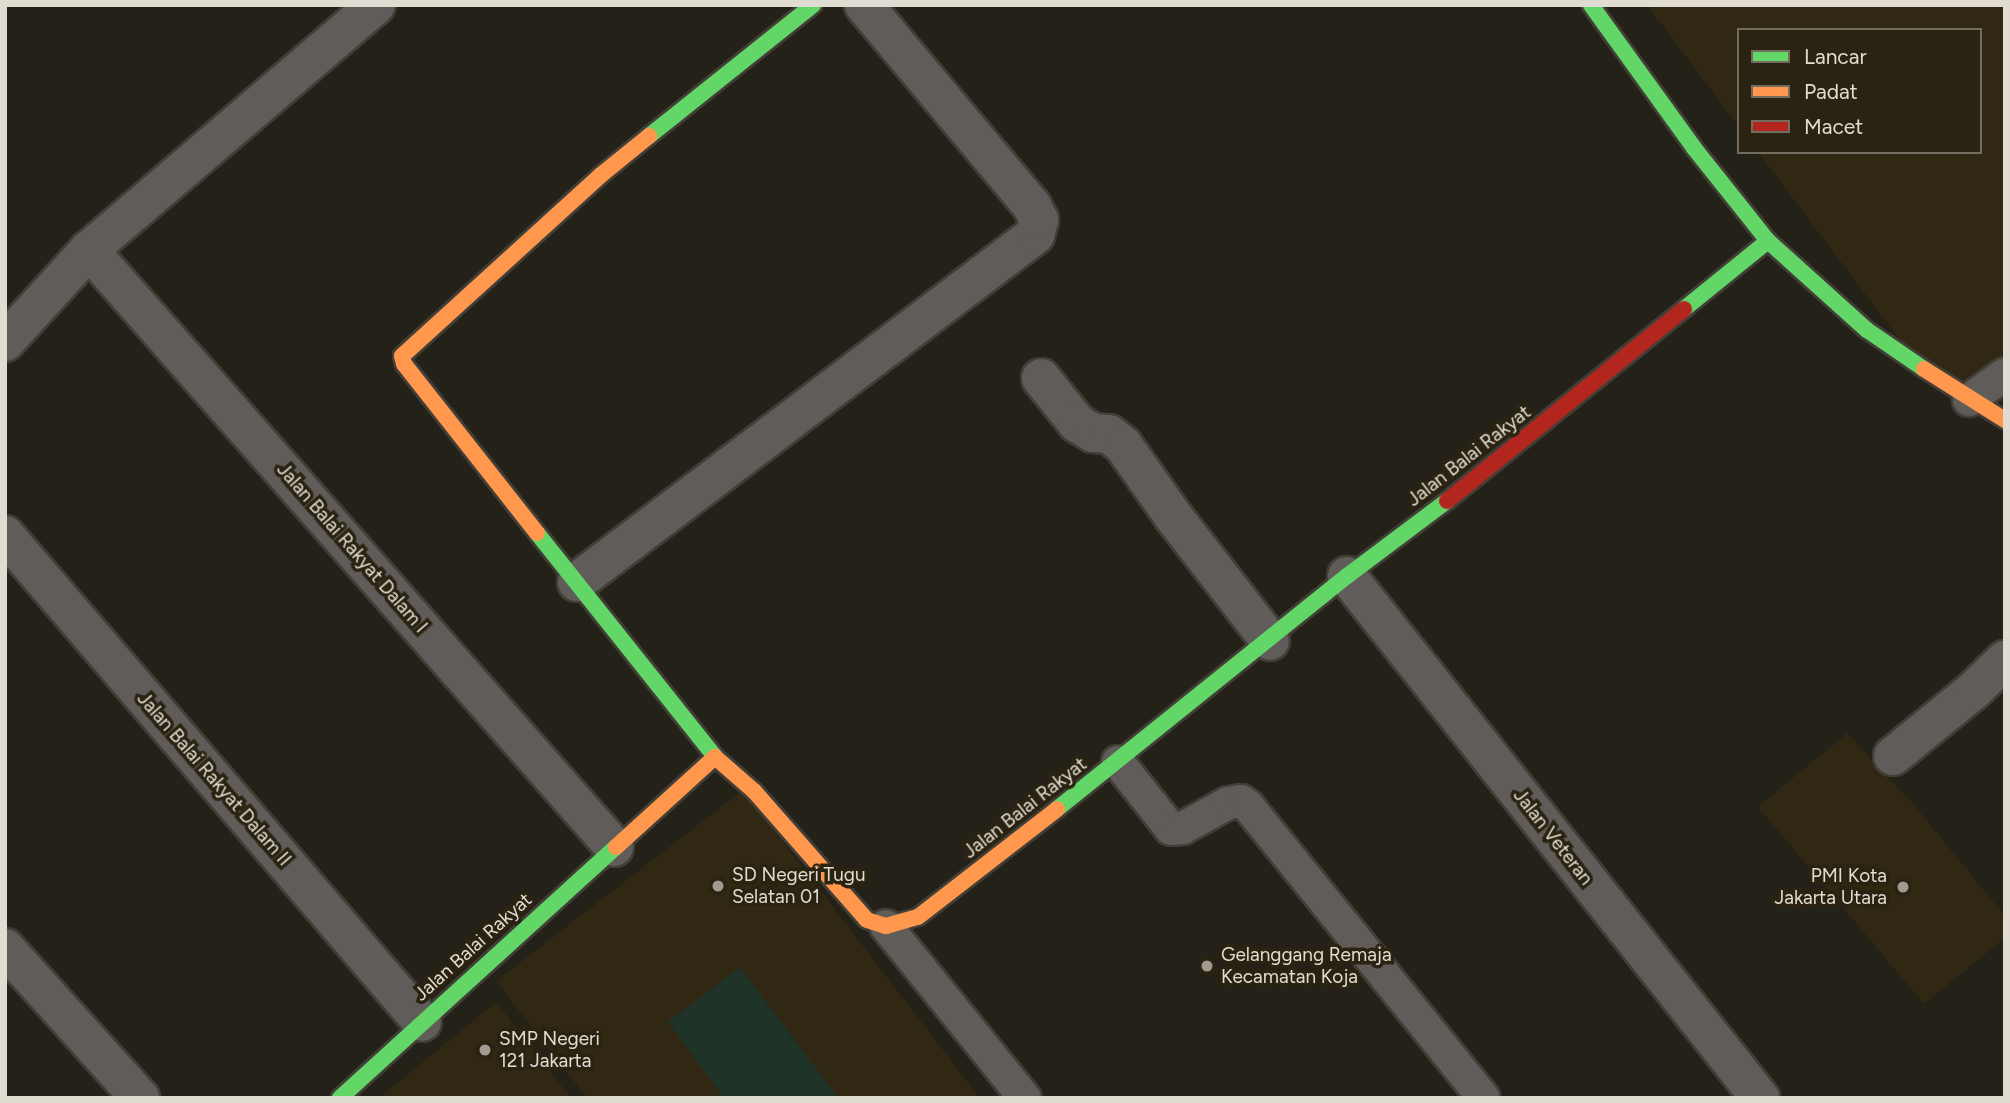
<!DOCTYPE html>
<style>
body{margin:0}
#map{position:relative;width:2010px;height:1103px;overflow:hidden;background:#242118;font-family:Figtree,sans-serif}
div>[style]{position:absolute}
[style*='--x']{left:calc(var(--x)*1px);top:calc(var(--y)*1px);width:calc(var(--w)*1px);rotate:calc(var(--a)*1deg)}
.built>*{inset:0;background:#302812}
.green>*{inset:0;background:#203328}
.roads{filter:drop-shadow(2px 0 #413e37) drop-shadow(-2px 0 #413e37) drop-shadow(0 2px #413e37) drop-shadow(0 -2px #413e37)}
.lane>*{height:32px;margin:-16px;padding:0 16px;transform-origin:16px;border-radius:16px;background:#605c59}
.street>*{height:38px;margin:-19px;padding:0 19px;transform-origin:19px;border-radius:19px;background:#605c59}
.fast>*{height:16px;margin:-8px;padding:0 8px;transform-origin:8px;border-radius:8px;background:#63d668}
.slow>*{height:16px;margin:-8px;padding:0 8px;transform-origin:8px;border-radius:8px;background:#ff974d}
.jam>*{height:16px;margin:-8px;padding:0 8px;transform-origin:8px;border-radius:8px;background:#b3261e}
.dots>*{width:19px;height:19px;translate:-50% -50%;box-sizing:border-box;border:4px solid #2a2312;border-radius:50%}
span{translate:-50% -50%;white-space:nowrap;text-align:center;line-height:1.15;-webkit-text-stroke:7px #2a2312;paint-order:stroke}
.street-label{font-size:19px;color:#e1dcd2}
.poi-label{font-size:19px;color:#e1dcd2}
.left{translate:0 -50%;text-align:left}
.right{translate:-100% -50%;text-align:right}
.frame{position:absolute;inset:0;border:7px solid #e1dcd2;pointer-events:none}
.legend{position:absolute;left:1737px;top:28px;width:245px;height:126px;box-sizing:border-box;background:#2a2312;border:2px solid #736d5f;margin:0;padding:9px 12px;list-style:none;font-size:21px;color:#e1dcd2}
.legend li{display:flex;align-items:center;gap:14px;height:35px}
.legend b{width:35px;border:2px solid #736d5f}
</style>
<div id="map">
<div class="built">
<i style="clip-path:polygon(1647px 5px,2005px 5px,2005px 405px,1908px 351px,1758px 152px,1980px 152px,1980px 30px,1739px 30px,1739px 127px)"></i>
<i style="clip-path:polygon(1847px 733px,1910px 800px,2005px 916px,2005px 938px,1924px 1004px,1758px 807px)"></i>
<i style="clip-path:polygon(743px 790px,980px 1098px,587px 1098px,496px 981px)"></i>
<i style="clip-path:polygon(496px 1002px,571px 1098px,379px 1098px)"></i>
</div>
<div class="green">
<i style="clip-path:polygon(740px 967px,838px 1098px,724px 1098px,668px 1022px)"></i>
</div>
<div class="roads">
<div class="lane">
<i style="--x:1969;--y:400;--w:44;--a:-35.8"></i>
<i style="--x:1118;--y:762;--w:85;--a:51.7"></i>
<i style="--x:1171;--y:829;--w:12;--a:-5"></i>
<i style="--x:1183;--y:828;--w:51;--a:-29.1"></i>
<i style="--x:1228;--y:803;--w:13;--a:-9"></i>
<i style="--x:1241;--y:801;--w:9;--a:36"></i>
<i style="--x:1248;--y:806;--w:375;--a:51.1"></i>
<i style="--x:886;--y:926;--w:221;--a:51.1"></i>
</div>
<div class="street">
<i style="--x:89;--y:250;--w:795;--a:48.67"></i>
<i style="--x:5;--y:342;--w:125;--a:-47.6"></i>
<i style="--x:89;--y:250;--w:377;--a:-40.5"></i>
<i style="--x:1041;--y:378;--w:58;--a:51.3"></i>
<i style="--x:1077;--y:423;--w:19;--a:32"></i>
<i style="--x:1093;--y:433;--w:16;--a:4"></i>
<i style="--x:1109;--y:434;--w:18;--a:38"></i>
<i style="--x:1123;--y:445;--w:87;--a:54.8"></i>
<i style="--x:1173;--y:516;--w:158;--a:52.2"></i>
<i style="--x:5;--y:535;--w:641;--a:49.43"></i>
<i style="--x:1347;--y:576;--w:666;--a:51.65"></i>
<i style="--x:577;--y:582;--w:575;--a:-37.15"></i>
<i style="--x:1035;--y:235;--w:16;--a:-75"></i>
<i style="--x:1039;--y:220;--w:16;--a:-117"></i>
<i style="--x:1032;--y:206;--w:262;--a:-129.9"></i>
<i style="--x:1893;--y:756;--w:103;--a:-39.1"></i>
<i style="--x:1973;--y:691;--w:45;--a:-44.1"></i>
<i style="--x:5;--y:948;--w:202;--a:48"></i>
</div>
<div class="fast">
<i style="--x:1591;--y:5;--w:176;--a:54.2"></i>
<i style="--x:1694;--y:148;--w:119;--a:51.5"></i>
<i style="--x:1768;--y:241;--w:133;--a:42"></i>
<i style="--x:1867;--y:330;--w:69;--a:34.4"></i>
<i style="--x:649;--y:136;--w:210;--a:-38.6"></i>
<i style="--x:1684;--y:309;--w:108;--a:-39"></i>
<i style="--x:537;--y:533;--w:286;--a:51.5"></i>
<i style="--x:1057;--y:809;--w:372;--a:-38.8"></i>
<i style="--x:1347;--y:576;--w:125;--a:-36.9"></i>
<i style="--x:340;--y:1098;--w:373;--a:-42.3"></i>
</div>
<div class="slow">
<i style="--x:1924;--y:369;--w:96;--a:32.2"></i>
<i style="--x:537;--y:533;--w:215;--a:-128.2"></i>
<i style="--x:404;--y:364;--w:8;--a:-104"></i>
<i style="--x:402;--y:356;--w:269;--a:-42.3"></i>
<i style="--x:601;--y:175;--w:62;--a:-39.1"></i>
<i style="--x:616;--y:847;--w:134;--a:-42.3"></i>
<i style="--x:715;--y:757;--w:52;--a:41.1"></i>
<i style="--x:754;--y:791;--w:171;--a:48.8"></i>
<i style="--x:867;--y:920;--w:20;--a:18"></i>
<i style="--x:886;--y:926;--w:33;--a:-16"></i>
<i style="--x:918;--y:917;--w:176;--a:-37.8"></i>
</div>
<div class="jam">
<i style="--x:1447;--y:501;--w:305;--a:-39"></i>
</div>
</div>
<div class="dots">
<i style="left:718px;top:886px;background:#9f9b91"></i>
<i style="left:1903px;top:887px;background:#9f9b91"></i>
<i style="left:1207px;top:966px;background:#9f9b91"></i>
<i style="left:485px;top:1050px;background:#9f9b91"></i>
</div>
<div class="street-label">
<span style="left:1469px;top:456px;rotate:-38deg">Jalan Balai Rakyat</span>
<span style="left:352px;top:548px;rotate:49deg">Jalan Balai Rakyat Dalam I</span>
<span style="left:214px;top:779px;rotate:49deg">Jalan Balai Rakyat Dalam II</span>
<span style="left:1025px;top:808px;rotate:-38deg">Jalan Balai Rakyat</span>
<span style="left:1553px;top:837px;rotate:52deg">Jalan Veteran</span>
<span style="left:473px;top:947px;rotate:-42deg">Jalan Balai Rakyat</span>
</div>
<div class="poi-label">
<span class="left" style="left:732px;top:886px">SD Negeri Tugu<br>Selatan 01</span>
<span class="right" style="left:1887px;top:887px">PMI Kota<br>Jakarta Utara</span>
<span class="left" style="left:1221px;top:966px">Gelanggang Remaja<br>Kecamatan Koja</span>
<span class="left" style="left:499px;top:1050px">SMP Negeri<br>121 Jakarta</span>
</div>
<div class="frame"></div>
<ul class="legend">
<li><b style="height:9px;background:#63d668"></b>Lancar</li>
<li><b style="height:9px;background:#ff974d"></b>Padat</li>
<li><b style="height:9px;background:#b3261e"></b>Macet</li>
</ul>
</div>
